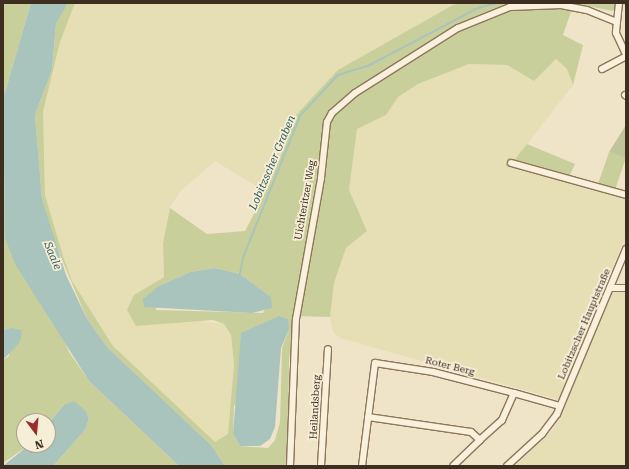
<!DOCTYPE html>
<meta charset="utf-8">
<style>
body{margin:0}
#map{position:relative;width:629px;height:469px;overflow:hidden;background:#f0e4c8;font-family:"Roboto Serif",serif}
div>[style]{position:absolute}
[style*='--x']{left:calc(var(--x)*1px);top:calc(var(--y)*1px);width:calc(var(--w)*1px);rotate:calc(var(--a)*1deg)}
.farmland>*{inset:0;background:#e6deb5}
.green>*{inset:0;background:#c9cf9b;transform-origin:0 0}
.cemetery>*{inset:0;background:#bfc49a}
.water>*{inset:0;background:#a9c4bc}
.stream>*{height:1.5px;margin:-0.75px;padding:0 0.75px;transform-origin:0.75px;border-radius:0.75px;background:#a9c4bc}
.roads{filter:drop-shadow(1px 0 #8d765c) drop-shadow(-1px 0 #8d765c) drop-shadow(0 1px #8d765c) drop-shadow(0 -1px #8d765c)}
.minor>*{height:6px;margin:-3px;padding:0 3px;transform-origin:3px;border-radius:3px;background:#faf1dc}
span{translate:-50% -50%;white-space:nowrap;text-align:center;line-height:1.15;-webkit-text-stroke:3.5px #f7eed8;paint-order:stroke}
.street-label{font-size:10px;color:#3d2e20}
.water-label{font-size:11px;color:#2f5d5a;font-style:italic}
.frame{position:absolute;inset:0;border:4px solid #3d2e20;pointer-events:none}
.north{position:absolute;left:16px;top:413px;width:40px;height:40px;box-sizing:border-box;background:#f7eed8;border:1px solid #ada18e;border-radius:50%;rotate:164deg;font-size:11px;font-weight:700;line-height:16px;text-align:center;color:#3d2e20}
.north::after{content:'';display:block;margin:auto;width:14px;height:18px;background:#9e2a2b;clip-path:polygon(50% 0,100% 100%,50% 72%,0 100%)}
</style>
<div id="map">
<div class="farmland">
<i style="clip-path:polygon(75px 3px,459px 3px,338px 71px,297px 114px,264px 191px,215px 161px,180px 192px,170px 207px,163px 243px,164px 277px,134px 295px,136px 326px,194px 320px,224px 324px,231px 335px,234px 364px,228px 435px,222px 441px,215px 443px,113px 346px,72px 281px,63px 256px,45px 195px,43px 112px,60px 42px)"></i>
<i style="clip-path:polygon(556px 59px,567px 69px,573px 85px,511px 165px,626px 199px,626px 236px,603px 290px,626px 291px,626px 466px,515px 466px,552px 431px,567px 402px,340px 338px,333px 332px,330px 317px,334px 283px,346px 248px,367px 231px,349px 190px,357px 129px,386px 115px,398px 97px,418px 84px,469px 64px,507px 65px,534px 81px)"></i>
</div>
<div class="green">
<i style="clip-path:polygon(3px 3px,31px 3px,3px 99px)"></i>
<i style="clip-path:polygon(evenodd,68px 3px,75px 3px,60px 42px,43px 112px,45px 195px,63px 256px,72px 281px,113px 346px,215px 442px,228px 434px,234px 364px,231px 335px,224px 324px,213px 320px,136px 326px,127px 310px,134px 295px,164px 277px,163px 243px,170px 208px,207px 234px,245px 231px,268px 187px,297px 114px,338px 70px,453px 5px,459px 3px,626px 3px,626px 4px,612px 11px,574px 3px,563px 35px,583px 45px,573px 85px,567px 69px,556px 59px,534px 81px,507px 65px,469px 64px,418px 84px,398px 97px,386px 115px,357px 129px,349px 190px,367px 231px,346px 248px,334px 283px,330px 317px,294px 316px,289px 360px,288px 466px,225px 466px,211px 445px,108px 348px,87px 319px,53px 238px,42px 199px,35px 115px,52px 70px,56px 24px,68px 3px,215px 268px,240px 274px,271px 297px,263px 313px,156px 310px,159px 286px,190px 272px,215px 268px,68px 3px,289px 329px,282px 348px,280px 422px,275px 440px,268px 448px,240px 446px,233px 434px,234px 406px,289px 329px)"></i>
<i style="clip-path:polygon(527px 144px,575px 164px,569px 177px,513px 162px)"></i>
<i style="left:609px;top:152px;width:18px;height:34px;rotate:19deg"></i>
<i style="clip-path:polygon(3px 178px,5px 204px,69px 352px,89px 381px,179px 466px,53px 466px,85px 430px,89px 419px,86px 411px,64px 405px,48px 424px,24px 421px,24px 445px,29px 445px,3px 463px,3px 360px,9px 356px,10px 328px,3px 330px)"></i>
</div>
<div class="cemetery">
<i style="clip-path:polygon(626px 125px,626px 158px,609px 152px)"></i>
</div>
<div class="water">
<i style="clip-path:polygon(31px 3px,68px 3px,56px 24px,52px 70px,35px 115px,42px 199px,66px 275px,87px 319px,108px 348px,211px 445px,225px 466px,179px 466px,89px 381px,15px 264px,5px 238px,3px 99px)"></i>
<i style="clip-path:polygon(215px 268px,240px 274px,271px 297px,272px 308px,252px 313px,144px 307px,143px 299px,159px 286px,190px 272px)"></i>
<i style="clip-path:polygon(279px 316px,288px 319px,289px 329px,281px 348px,275px 427px,270px 439px,260px 446px,240px 446px,233px 434px,241px 333px)"></i>
<i style="clip-path:polygon(10px 328px,22px 330px,20px 342px,3px 360px,3px 330px)"></i>
<i style="clip-path:polygon(74px 401px,86px 411px,89px 419px,85px 430px,53px 466px,3px 466px,29px 445px,48px 445px,48px 424px,64px 405px)"></i>
</div>
<div class="stream">
<i style="--x:240;--y:274;--w:16;--a:-79"></i>
<i style="--x:243;--y:258;--w:153;--a:-68.1"></i>
<i style="--x:300;--y:116;--w:56;--a:-47.2"></i>
<i style="--x:338;--y:75;--w:34;--a:-17"></i>
<i style="--x:370;--y:65;--w:122;--a:-27.8"></i>
<i style="--x:478;--y:8;--w:20;--a:-15"></i>
</div>
<div class="roads">
<div class="minor">
<i style="--x:619;--y:3;--w:30;--a:96"></i>
<i style="--x:616;--y:33;--w:23;--a:65"></i>
<i style="--x:602;--y:69;--w:27;--a:-28"></i>
<i style="--x:625;--y:95;--w:1;--a:45"></i>
<i style="--x:511;--y:163;--w:119;--a:15.5"></i>
<i style="--x:610;--y:288;--w:16;--a:0"></i>
<i style="--x:514;--y:393;--w:48;--a:15.8"></i>
<i style="--x:368;--y:417;--w:104;--a:8.3"></i>
<i style="--x:471;--y:432;--w:12;--a:42"></i>
<i style="--x:480;--y:440;--w:37;--a:136"></i>
<i style="--x:290;--y:466;--w:147;--a:-87.7"></i>
<i style="--x:296;--y:319;--w:143;--a:-79.9"></i>
<i style="--x:321;--y:178;--w:56;--a:-83.9"></i>
<i style="--x:327;--y:122;--w:10;--a:-61"></i>
<i style="--x:332;--y:113;--w:30;--a:-41"></i>
<i style="--x:355;--y:93;--w:122;--a:-32.3"></i>
<i style="--x:458;--y:28;--w:56;--a:-22"></i>
<i style="--x:510;--y:7;--w:51;--a:-2.2"></i>
<i style="--x:561;--y:5;--w:26;--a:11"></i>
<i style="--x:587;--y:10;--w:32;--a:22"></i>
<i style="--x:321;--y:466;--w:117;--a:-86.6"></i>
<i style="--x:362;--y:466;--w:104;--a:-82.8"></i>
<i style="--x:375;--y:363;--w:59;--a:8.8"></i>
<i style="--x:433;--y:372;--w:84;--a:14.5"></i>
<i style="--x:514;--y:393;--w:30;--a:114"></i>
<i style="--x:502;--y:420;--w:30;--a:138"></i>
<i style="--x:507;--y:466;--w:47;--a:-42.4"></i>
<i style="--x:542;--y:434;--w:25;--a:-53"></i>
<i style="--x:557;--y:414;--w:179;--a:-67.3"></i>
</div>
</div>
<div class="street-label">
<span style="left:305px;top:200px;rotate:-80deg">Uichteritzer Weg</span>
<span style="left:584px;top:324px;rotate:-67deg">Lobitzscher Hauptstraße</span>
<span style="left:450px;top:366px;rotate:14deg">Roter Berg</span>
<span style="left:315px;top:407px;rotate:-87deg">Heilandsberg</span>
</div>
<div class="water-label">
<span style="left:273px;top:163px;rotate:-67deg">Lobitzscher Graben</span>
<span style="left:52px;top:256px;rotate:67deg">Saale</span>
</div>
<div class="frame"></div>
<div class="north">N</div>
</div>
